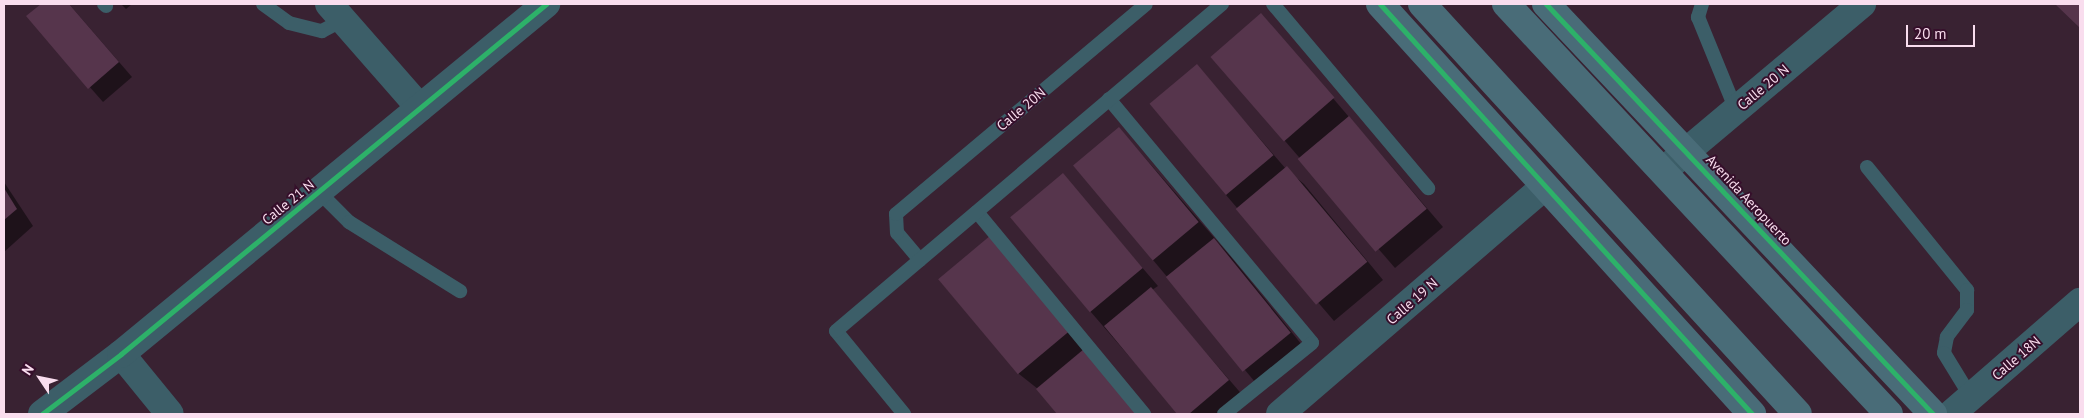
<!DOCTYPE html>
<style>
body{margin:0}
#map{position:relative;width:2084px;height:418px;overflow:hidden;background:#392232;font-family:"PT Sans",sans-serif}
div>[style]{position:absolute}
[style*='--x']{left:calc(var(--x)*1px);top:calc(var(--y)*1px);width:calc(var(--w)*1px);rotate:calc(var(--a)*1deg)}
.shadow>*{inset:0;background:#0007}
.building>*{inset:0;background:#56354c;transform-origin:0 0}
.lane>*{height:14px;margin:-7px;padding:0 7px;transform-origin:7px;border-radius:7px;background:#3c5e68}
.street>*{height:28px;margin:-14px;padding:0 14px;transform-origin:14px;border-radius:14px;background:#3c5e68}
.secondary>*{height:28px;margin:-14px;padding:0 14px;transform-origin:14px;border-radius:14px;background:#496c78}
.cycleway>*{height:5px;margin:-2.5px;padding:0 2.5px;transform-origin:2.5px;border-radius:2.5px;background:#2db169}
span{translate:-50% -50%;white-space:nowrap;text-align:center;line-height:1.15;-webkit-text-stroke:4px #360f2b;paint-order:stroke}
.street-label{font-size:14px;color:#f9ddee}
.frame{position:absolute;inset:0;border:5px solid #f9ddee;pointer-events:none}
.north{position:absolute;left:15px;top:353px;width:50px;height:50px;-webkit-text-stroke:4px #360f2b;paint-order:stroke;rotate:304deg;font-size:14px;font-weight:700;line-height:20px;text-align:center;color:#f9ddee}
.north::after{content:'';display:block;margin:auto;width:18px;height:22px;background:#f9ddee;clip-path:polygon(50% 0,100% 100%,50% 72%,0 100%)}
.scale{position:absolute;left:1906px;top:25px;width:69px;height:22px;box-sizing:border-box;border:2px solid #f9ddee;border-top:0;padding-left:6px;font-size:15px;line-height:18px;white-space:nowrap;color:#f9ddee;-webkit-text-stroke:4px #360f2b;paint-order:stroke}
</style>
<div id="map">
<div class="shadow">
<i style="clip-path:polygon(43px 4px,69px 4px,132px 77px,103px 102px,28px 17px)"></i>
<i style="clip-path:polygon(121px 4px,132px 4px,126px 9px)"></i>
<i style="clip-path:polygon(1261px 14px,1443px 227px,1395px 268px,1285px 141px)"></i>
<i style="clip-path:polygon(1197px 66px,1286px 169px,1304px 184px,1383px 280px,1334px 321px,1226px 195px)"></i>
<i style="clip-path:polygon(1119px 128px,1231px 257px,1306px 350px,1260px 388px,1153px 260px)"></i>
<i style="clip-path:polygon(1063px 175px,1158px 286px,1152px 290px,1245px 398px,1226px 414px,1179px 414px,1090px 311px)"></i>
<i style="clip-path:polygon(4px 182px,33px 226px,4px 252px)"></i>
<i style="clip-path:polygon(991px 237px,1139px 414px,1058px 414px,1038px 389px,1019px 374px,940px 281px)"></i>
</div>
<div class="building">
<i style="clip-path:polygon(41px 4px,69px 4px,119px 62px,88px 89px,26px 16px)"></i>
<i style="clip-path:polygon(2055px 4px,2080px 4px,2080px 28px)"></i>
<i style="left:1261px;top:13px;width:112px;height:67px;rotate:49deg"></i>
<i style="left:1197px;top:64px;width:119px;height:62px;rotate:50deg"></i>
<i style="left:1349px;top:116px;width:121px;height:67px;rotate:50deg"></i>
<i style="left:1119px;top:127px;width:124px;height:60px;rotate:50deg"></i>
<i style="left:1287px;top:166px;width:125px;height:67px;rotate:50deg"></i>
<i style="left:1063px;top:173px;width:124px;height:69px;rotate:50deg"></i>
<i style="clip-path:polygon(4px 188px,17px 209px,4px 220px)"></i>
<i style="left:991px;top:235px;width:124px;height:69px;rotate:50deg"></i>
<i style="left:1214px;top:238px;width:122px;height:62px;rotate:51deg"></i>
<i style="clip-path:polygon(1151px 287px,1229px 380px,1189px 414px,1177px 414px,1104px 326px)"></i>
<i style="clip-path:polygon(1084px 349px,1137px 414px,1057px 414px,1036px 389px)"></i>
</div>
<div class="lane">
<i style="--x:104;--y:4;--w:3;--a:45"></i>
<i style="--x:263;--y:4;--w:32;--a:36"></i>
<i style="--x:289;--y:23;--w:34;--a:14"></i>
<i style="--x:322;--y:31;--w:24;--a:-28"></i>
<i style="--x:1273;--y:4;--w:241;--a:49.9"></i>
<i style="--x:1702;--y:4;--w:14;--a:107"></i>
<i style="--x:1698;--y:17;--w:100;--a:67.8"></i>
<i style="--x:1109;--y:99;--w:317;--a:50.2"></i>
<i style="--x:1312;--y:343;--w:113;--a:141.1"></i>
<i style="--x:1867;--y:167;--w:159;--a:50.9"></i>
<i style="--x:1967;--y:290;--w:20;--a:90"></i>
<i style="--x:1967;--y:310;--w:34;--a:127"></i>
<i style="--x:1947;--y:337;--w:16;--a:101"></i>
<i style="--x:1944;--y:353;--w:52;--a:58.5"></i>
<i style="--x:318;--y:191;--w:44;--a:45"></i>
<i style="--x:349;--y:222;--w:131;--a:31.9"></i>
<i style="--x:977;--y:212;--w:262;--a:50.4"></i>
<i style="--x:920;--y:260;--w:35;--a:-130"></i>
<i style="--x:897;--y:233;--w:19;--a:-93"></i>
<i style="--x:896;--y:214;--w:326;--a:-40"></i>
<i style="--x:904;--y:414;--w:107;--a:-129.3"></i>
<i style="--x:836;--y:331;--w:506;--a:-40.27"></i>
</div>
<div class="street">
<i style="--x:329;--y:4;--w:138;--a:48.8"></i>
<i style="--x:1663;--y:171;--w:260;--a:-40"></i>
<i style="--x:121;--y:354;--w:77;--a:50.8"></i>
<i style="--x:42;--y:414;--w:99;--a:-37.2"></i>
<i style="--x:121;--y:354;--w:551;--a:-39.47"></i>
<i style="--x:1280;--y:414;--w:348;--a:-40.7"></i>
<i style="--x:1951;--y:414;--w:171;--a:-41"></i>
</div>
<div class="secondary">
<i style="--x:1380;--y:4;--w:554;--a:47.78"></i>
<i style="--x:1422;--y:4;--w:556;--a:47.48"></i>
<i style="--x:1506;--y:4;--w:561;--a:46.95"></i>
<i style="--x:1546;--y:4;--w:564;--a:46.65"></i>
</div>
<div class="cycleway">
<i style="--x:1380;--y:4;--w:554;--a:47.78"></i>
<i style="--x:1546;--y:4;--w:564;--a:46.65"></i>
<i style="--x:42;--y:414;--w:99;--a:-37.2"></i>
<i style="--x:121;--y:354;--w:551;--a:-39.47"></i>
</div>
<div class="street-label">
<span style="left:1763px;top:87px;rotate:-40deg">Calle 20 N</span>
<span style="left:1021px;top:109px;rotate:-40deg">Calle 20N</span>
<span style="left:1749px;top:200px;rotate:47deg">Avenida Aeropuerto</span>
<span style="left:288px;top:202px;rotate:-39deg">Calle 21 N</span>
<span style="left:1412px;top:301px;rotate:-41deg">Calle 19 N</span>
<span style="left:2016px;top:358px;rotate:-41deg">Calle 18N</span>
</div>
<div class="frame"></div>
<div class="north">N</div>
<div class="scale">20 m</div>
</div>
